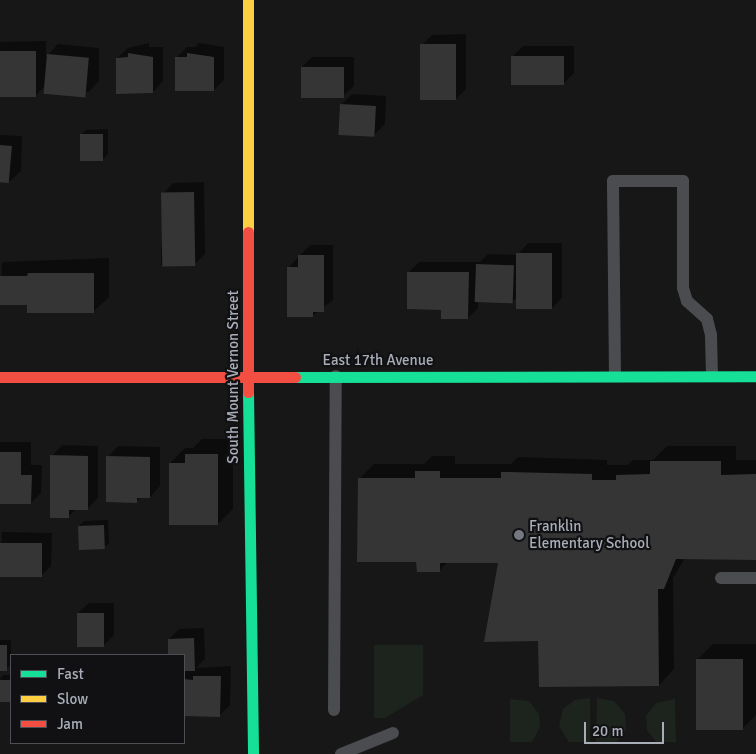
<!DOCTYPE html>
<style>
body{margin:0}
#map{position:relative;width:756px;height:754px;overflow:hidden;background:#171717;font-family:Signika,sans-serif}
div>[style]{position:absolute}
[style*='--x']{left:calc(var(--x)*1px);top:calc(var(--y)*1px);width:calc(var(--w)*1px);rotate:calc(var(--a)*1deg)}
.green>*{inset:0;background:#1d241e}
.shadow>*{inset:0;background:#0007}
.building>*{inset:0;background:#353536;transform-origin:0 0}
.lane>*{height:12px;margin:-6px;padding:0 6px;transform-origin:6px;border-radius:6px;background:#4b4c50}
.fast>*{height:11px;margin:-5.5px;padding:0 5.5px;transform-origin:5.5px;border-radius:5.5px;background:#16e098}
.slow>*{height:11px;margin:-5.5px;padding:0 5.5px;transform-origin:5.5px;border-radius:5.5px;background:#ffcf43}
.jam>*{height:11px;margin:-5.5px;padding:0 5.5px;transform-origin:5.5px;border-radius:5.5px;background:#f24e42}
.dots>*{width:14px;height:14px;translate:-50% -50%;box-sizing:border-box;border:2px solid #111113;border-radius:50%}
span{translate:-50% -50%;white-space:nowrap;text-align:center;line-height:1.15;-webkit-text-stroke:4.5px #111113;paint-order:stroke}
.street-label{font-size:15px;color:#a8adb8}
.poi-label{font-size:15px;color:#a8adb8}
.left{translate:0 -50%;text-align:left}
.legend{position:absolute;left:10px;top:654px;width:175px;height:90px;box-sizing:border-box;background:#111113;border:1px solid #4d4f55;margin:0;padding:6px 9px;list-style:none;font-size:15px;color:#a8adb8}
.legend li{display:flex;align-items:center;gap:10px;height:25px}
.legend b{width:25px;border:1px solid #4d4f55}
.scale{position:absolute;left:584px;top:722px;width:80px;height:22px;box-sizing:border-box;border:2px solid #a8adb8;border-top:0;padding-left:6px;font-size:15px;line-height:18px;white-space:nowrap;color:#a8adb8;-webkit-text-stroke:4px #111113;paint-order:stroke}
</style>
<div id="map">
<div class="green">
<i style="clip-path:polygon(374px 645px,423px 645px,423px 695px,385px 718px,374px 718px)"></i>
<i style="clip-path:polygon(590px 698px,590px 742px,569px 742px,559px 726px,563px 709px,575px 700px)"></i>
<i style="clip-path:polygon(597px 698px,614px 701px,625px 714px,626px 730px,617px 742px,596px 742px)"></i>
<i style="clip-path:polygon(510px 699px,529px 701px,539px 714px,540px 727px,532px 742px,510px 742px)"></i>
<i style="clip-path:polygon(675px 699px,676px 742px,656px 742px,647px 730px,646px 716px,656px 703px)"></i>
</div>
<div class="shadow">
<i style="clip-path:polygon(466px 34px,466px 89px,456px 99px,422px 45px,432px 35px)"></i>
<i style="clip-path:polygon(46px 41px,46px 57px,58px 44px,99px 48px,99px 81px,89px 92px,48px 83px,36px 95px,0 96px,0 42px)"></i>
<i style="clip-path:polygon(149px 43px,149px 47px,163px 47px,163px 81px,153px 92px,117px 58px,128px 48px)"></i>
<i style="clip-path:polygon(199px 43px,224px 47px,224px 80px,214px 90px,176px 58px,187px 47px,195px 47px)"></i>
<i style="clip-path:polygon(523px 46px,574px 46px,574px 73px,563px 84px,513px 56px)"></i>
<i style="clip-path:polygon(312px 57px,354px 57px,354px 86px,343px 96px,302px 67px)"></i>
<i style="clip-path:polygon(352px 94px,386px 96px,385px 124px,374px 135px,342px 104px)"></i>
<i style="clip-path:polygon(108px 129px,108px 154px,103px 159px,81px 135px,86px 130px)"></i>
<i style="clip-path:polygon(0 135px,22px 136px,21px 171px,10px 181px,0 181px)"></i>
<i style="clip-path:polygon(204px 182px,205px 254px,194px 265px,161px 265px,163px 194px,173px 183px)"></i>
<i style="clip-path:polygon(528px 243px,562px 243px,562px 298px,552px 308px,517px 297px,512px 302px,478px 301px,478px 308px,468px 318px,442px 309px,409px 272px,419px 262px,480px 262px,488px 254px,517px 255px)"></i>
<i style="clip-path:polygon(310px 245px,333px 245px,333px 300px,312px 316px,288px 268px)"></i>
<i style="clip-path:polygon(109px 258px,109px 297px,93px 312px,29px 303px,0 303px,2px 262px)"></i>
<i style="clip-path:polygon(202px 439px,233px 439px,233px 509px,218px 524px,170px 463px,185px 448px,193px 448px)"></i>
<i style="clip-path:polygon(0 442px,31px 442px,31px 465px,42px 465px,41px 493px,31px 503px,0 503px)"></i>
<i style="clip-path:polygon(62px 445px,98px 446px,98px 498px,87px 509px,76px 509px,69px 516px,52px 456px)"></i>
<i style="clip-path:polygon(118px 446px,160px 447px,160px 486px,150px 497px,141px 497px,137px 501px,108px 457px)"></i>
<i style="clip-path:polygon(667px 446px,736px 446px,736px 460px,756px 460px,756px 559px,685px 558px,673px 578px,674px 669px,659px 685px,540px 640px,500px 562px,448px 562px,439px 571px,417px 561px,359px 479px,374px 464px,424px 464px,432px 456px,455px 456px,455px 464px,511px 464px,518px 457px,607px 460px,607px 465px,628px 465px,633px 460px,653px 460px)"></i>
<i style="clip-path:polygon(108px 520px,109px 543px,104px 548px,79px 526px,84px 521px)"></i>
<i style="clip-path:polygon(2px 532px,52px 533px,51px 566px,41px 576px,0 576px)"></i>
<i style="clip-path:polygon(89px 603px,114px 603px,114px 635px,104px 645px,78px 613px)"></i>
<i style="clip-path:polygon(204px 628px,205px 659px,196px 668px,231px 666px,230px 705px,220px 715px,184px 715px,184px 655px,169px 655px,169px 639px,179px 629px)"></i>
<i style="clip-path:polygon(0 640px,11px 640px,11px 665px,6px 669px,0 669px)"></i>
<i style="clip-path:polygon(713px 644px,756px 644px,756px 715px,743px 728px,698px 659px)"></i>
<i style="clip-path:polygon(4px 675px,11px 675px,11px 700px,0 701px,0 679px)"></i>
</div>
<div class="building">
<i style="left:456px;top:44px;width:56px;height:36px;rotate:90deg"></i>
<i style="left:0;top:51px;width:36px;height:46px"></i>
<i style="clip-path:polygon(128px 53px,153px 57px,153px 93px,116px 94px,116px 58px,128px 57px)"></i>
<i style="clip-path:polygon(187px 53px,214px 57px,214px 91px,175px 91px,175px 57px,187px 57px)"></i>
<i style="left:47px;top:54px;width:42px;height:40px;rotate:5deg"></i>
<i style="left:511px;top:56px;width:53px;height:29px"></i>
<i style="left:301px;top:67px;width:43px;height:31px"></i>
<i style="left:340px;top:104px;width:36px;height:31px;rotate:3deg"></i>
<i style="left:80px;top:134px;width:23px;height:27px"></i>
<i style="left:0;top:145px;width:12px;height:37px;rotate:5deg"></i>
<i style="left:194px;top:192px;width:74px;height:33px;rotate:89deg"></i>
<i style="left:516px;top:253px;width:36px;height:56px"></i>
<i style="clip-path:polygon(298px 255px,324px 255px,324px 312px,313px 312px,313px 317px,287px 317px,287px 267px,298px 267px)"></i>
<i style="left:476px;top:264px;width:38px;height:38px;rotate:2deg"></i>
<i style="clip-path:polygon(407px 272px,469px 272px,468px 319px,441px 319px,441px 310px,407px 309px)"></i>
<i style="clip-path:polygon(28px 273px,94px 273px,94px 313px,27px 313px,27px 305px,0 305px,0 276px,27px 276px)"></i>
<i style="clip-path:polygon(0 452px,21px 452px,21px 475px,32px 475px,31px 504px,0 504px)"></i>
<i style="clip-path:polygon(185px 454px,218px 454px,218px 525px,169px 525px,169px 463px,185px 463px)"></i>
<i style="clip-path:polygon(50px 455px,88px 456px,88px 510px,69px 510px,69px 518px,50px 518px)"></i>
<i style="clip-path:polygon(106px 456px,150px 457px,150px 498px,137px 498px,137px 503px,106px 502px)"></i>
<i style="clip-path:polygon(650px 461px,721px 461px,721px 475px,756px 474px,756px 560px,676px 559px,664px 589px,658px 589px,659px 686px,539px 687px,538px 641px,484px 642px,498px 563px,440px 563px,440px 572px,417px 572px,416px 562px,357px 562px,358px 478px,415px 478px,415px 471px,440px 471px,440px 478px,501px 478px,501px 472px,508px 472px,592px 474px,592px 480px,616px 480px,616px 475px,650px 474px)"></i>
<i style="left:104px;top:525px;width:24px;height:26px;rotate:88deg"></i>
<i style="left:0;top:543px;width:42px;height:34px"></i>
<i style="left:77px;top:613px;width:27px;height:34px"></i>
<i style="clip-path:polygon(194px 638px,195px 671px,184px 671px,184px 655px,168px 655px,168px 639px)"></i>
<i style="left:0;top:645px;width:7px;height:26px"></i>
<i style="left:696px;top:659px;width:47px;height:71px"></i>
<i style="clip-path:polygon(193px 676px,221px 676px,220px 717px,184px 716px,184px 679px,193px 680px)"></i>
<i style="left:0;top:680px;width:11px;height:22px"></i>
</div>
<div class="lane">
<i style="--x:615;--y:376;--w:195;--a:-90.6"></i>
<i style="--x:613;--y:181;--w:70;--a:0"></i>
<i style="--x:683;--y:181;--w:107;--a:90"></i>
<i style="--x:683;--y:288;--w:14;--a:73"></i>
<i style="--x:687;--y:301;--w:27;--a:42"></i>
<i style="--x:707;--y:319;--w:16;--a:76"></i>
<i style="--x:711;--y:335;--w:41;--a:88.6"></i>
<i style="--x:721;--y:578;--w:35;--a:0"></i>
<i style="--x:334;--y:710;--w:334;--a:-89.7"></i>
<i style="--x:341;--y:754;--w:56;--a:-22"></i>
</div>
<div class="fast">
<i style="--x:295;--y:377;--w:461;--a:-0.1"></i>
<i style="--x:248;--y:392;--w:362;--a:89.2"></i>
</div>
<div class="slow">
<i style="--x:248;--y:0;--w:232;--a:90"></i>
</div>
<div class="jam">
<i style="--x:248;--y:232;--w:160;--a:90"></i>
<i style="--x:0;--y:377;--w:295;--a:0"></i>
</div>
<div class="dots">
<i style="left:519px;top:535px;background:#757880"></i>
</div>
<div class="street-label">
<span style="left:378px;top:361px">East 17th Avenue</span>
<span style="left:234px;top:377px;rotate:-90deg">South Mount Vernon Street</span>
</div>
<div class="poi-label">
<span class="left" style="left:529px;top:535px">Franklin<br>Elementary School</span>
</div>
<ul class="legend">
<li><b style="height:6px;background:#16e098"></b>Fast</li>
<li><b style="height:6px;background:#ffcf43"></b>Slow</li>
<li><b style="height:6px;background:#f24e42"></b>Jam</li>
</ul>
<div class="scale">20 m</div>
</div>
